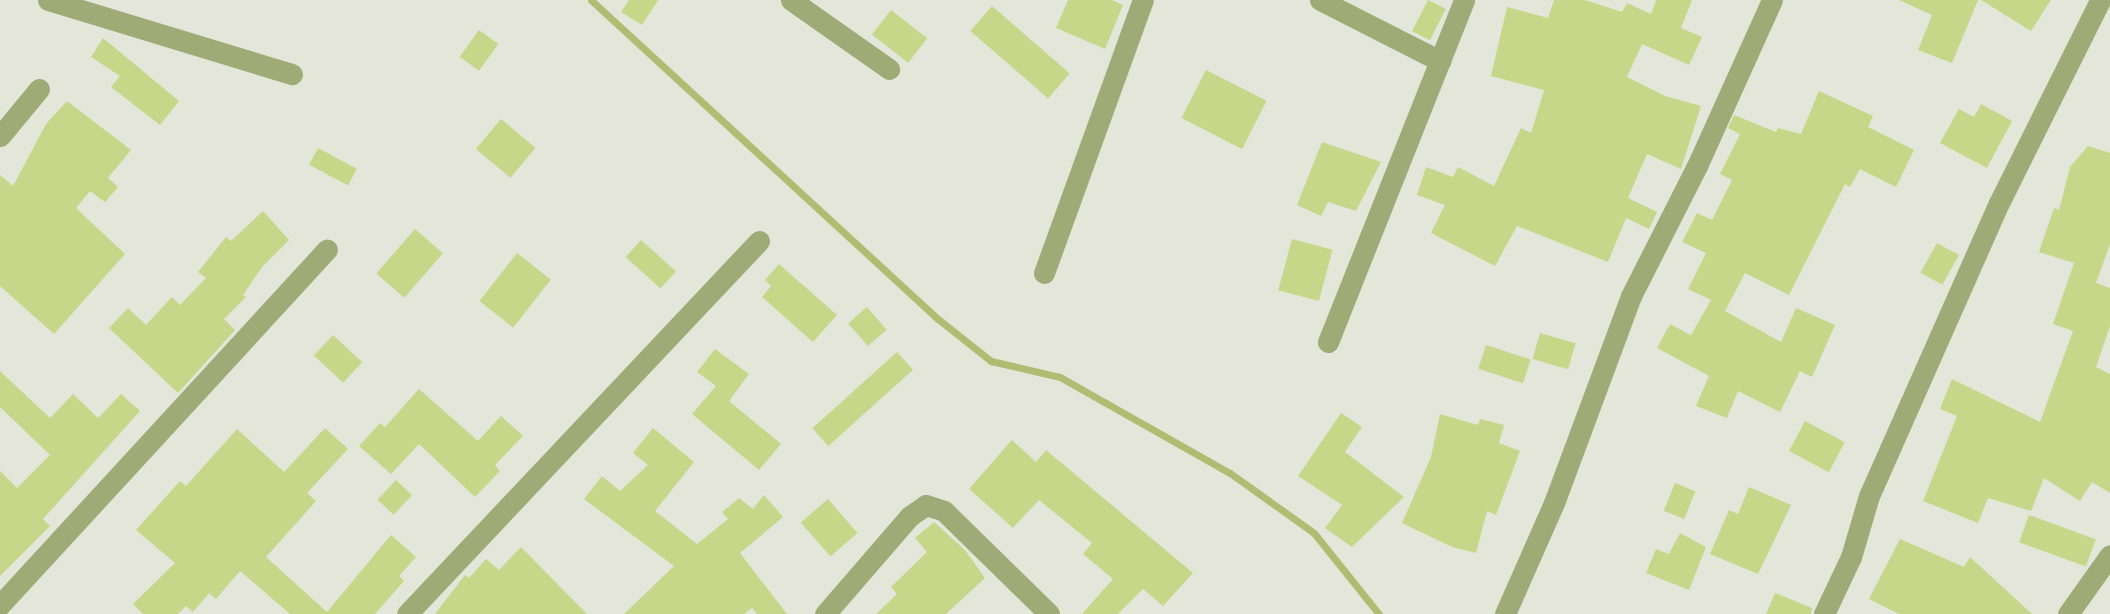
<!DOCTYPE html>
<style>
body{margin:0}
#map{position:relative;width:2110px;height:614px;overflow:hidden;background:#e3e6d9;font-family:Commissioner,sans-serif}
div>[style]{position:absolute}
[style*='--x']{left:calc(var(--x)*1px);top:calc(var(--y)*1px);width:calc(var(--w)*1px);rotate:calc(var(--a)*1deg)}
.stream>*{height:7px;margin:-3.5px;padding:0 3.5px;transform-origin:3.5px;border-radius:3.5px;background:#afbc72}
.building>*{inset:0;background:#c8d68a;transform-origin:0 0}
.street>*{height:21px;margin:-10.5px;padding:0 10.5px;transform-origin:10.5px;border-radius:10.5px;background:#a0aa76}
span{translate:-50% -50%;white-space:nowrap;text-align:center;line-height:1.15;-webkit-text-stroke:5px #fff;paint-order:stroke}
</style>
<div id="map">
<div class="stream">
<i style="--x:591;--y:0;--w:471;--a:42.6"></i>
<i style="--x:938;--y:319;--w:68;--a:38.4"></i>
<i style="--x:991;--y:361;--w:71;--a:13.1"></i>
<i style="--x:1060;--y:377;--w:195;--a:29.5"></i>
<i style="--x:1230;--y:473;--w:103;--a:35.5"></i>
<i style="--x:1314;--y:533;--w:104;--a:51.3"></i>
</div>
<div class="building">
<i style="clip-path:polygon(629px 0,658px 0,642px 25px,621px 12px)"></i>
<i style="clip-path:polygon(1068px 0,1112px 0,1123px 5px,1105px 49px,1056px 28px)"></i>
<i style="left:1428px;top:0;width:20px;height:35px;rotate:27deg"></i>
<i style="clip-path:polygon(1554px 0,1585px 0,1622px 12px,1627px 3px,1651px 14px,1656px 0,1692px 0,1681px 28px,1702px 37px,1689px 65px,1642px 44px,1627px 77px,1665px 96px,1701px 106px,1681px 169px,1647px 154px,1628px 198px,1657px 212px,1649px 229px,1626px 218px,1608px 262px,1517px 226px,1495px 266px,1431px 233px,1445px 205px,1417px 195px,1426px 167px,1453px 177px,1458px 167px,1494px 186px,1521px 128px,1531px 133px,1544px 90px,1491px 76px,1507px 7px,1548px 18px)"></i>
<i style="clip-path:polygon(1899px 0,1978px 0,1952px 63px,1918px 50px,1932px 15px)"></i>
<i style="clip-path:polygon(1981px 0,2051px 0,2031px 31px)"></i>
<i style="left:992px;top:6px;width:103px;height:33px;rotate:41deg"></i>
<i style="left:891px;top:10px;width:46px;height:31px;rotate:38deg"></i>
<i style="left:479px;top:30px;width:24px;height:33px;rotate:36deg"></i>
<i style="clip-path:polygon(103px 38px,179px 101px,160px 125px,111px 87px,120px 76px,91px 57px)"></i>
<i style="left:1206px;top:70px;width:68px;height:54px;rotate:27deg"></i>
<i style="clip-path:polygon(1819px 91px,1873px 116px,1868px 127px,1914px 150px,1896px 187px,1860px 169px,1850px 187px,1845px 184px,1789px 295px,1745px 273px,1725px 311px,1781px 342px,1796px 308px,1835px 325px,1812px 377px,1800px 371px,1780px 412px,1738px 391px,1727px 418px,1696px 406px,1709px 376px,1657px 348px,1670px 324px,1691px 335px,1711px 300px,1688px 289px,1706px 253px,1682px 242px,1697px 213px,1712px 220px,1732px 180px,1720px 174px,1740px 134px,1728px 128px,1734px 115px,1776px 132px,1778px 128px,1801px 134px)"></i>
<i style="clip-path:polygon(67px 101px,131px 150px,108px 178px,118px 187px,105px 202px,90px 191px,76px 208px,125px 254px,54px 334px,0 286px,0 175px,13px 186px,46px 124px)"></i>
<i style="clip-path:polygon(1981px 104px,2012px 121px,1987px 168px,1940px 143px,1959px 109px,1974px 117px)"></i>
<i style="left:501px;top:119px;width:45px;height:39px;rotate:40deg"></i>
<i style="clip-path:polygon(1322px 142px,1381px 162px,1356px 211px,1328px 202px,1321px 216px,1297px 205px)"></i>
<i style="clip-path:polygon(2088px 146px,2110px 153px,2110px 244px,2096px 283px,2110px 288px,2110px 326px,2096px 367px,2110px 374px,2110px 493px,2092px 482px,2080px 501px,2044px 478px,2031px 511px,1988px 498px,1978px 523px,1923px 501px,1957px 416px,1940px 409px,1952px 379px,2040px 422px,2073px 331px,2053px 324px,2074px 263px,2039px 252px,2054px 208px,2059px 210px,2070px 167px)"></i>
<i style="left:318px;top:148px;width:44px;height:19px;rotate:28deg"></i>
<i style="clip-path:polygon(263px 211px,289px 240px,262px 267px,243px 295px,246px 297px,224px 319px,235px 330px,178px 393px,109px 328px,128px 308px,146px 325px,172px 297px,180px 305px,206px 278px,198px 272px,226px 237px,231px 241px)"></i>
<i style="left:415px;top:229px;width:37px;height:59px;rotate:41deg"></i>
<i style="left:1292px;top:239px;width:42px;height:53px;rotate:15deg"></i>
<i style="left:641px;top:240px;width:47px;height:23px;rotate:42deg"></i>
<i style="left:1937px;top:243px;width:25px;height:34px;rotate:29deg"></i>
<i style="left:517px;top:253px;width:43px;height:61px;rotate:38deg"></i>
<i style="clip-path:polygon(779px 264px,837px 315px,813px 342px,762px 297px,771px 286px,765px 280px)"></i>
<i style="left:867px;top:307px;width:30px;height:25px;rotate:49deg"></i>
<i style="left:1540px;top:333px;width:37px;height:27px;rotate:16deg"></i>
<i style="left:333px;top:335px;width:40px;height:28px;rotate:43deg"></i>
<i style="left:1486px;top:345px;width:47px;height:25px;rotate:18deg"></i>
<i style="clip-path:polygon(715px 349px,749px 374px,729px 401px,781px 444px,759px 470px,692px 414px,716px 386px,697px 372px)"></i>
<i style="left:897px;top:352px;width:24px;height:114px;rotate:48deg"></i>
<i style="clip-path:polygon(0 371px,50px 418px,73px 394px,98px 418px,121px 394px,140px 411px,43px 519px,50px 526px,0 576px,0 471px,17px 488px,50px 455px,0 407px)"></i>
<i style="clip-path:polygon(419px 389px,478px 441px,501px 416px,523px 436px,495px 465px,500px 471px,475px 497px,419px 444px,391px 474px,359px 446px,380px 423px,385px 427px)"></i>
<i style="clip-path:polygon(1341px 413px,1362px 427px,1345px 452px,1404px 497px,1352px 547px,1325px 528px,1342px 505px,1298px 476px)"></i>
<i style="clip-path:polygon(1440px 414px,1478px 425px,1480px 419px,1504px 425px,1499px 443px,1520px 451px,1496px 515px,1487px 511px,1476px 553px,1452px 547px,1402px 523px,1431px 457px)"></i>
<i style="left:1805px;top:421px;width:45px;height:34px;rotate:28deg"></i>
<i style="clip-path:polygon(325px 428px,348px 449px,307px 493px,316px 501px,266px 557px,327px 612px,391px 535px,416px 557px,399px 576px,404px 581px,375px 614px,290px 614px,240px 571px,216px 599px,209px 593px,193px 612px,186px 606px,178px 614px,143px 614px,133px 604px,175px 563px,136px 530px,180px 481px,186px 486px,237px 429px,284px 472px)"></i>
<i style="clip-path:polygon(653px 428px,694px 462px,655px 511px,697px 544px,728px 519px,722px 512px,739px 498px,753px 509px,764px 495px,783px 517px,740px 553px,787px 614px,757px 614px,752px 608px,744px 614px,624px 614px,674px 566px,584px 499px,602px 476px,620px 491px,648px 465px,633px 453px)"></i>
<i style="clip-path:polygon(1012px 440px,1036px 462px,1046px 450px,1193px 573px,1163px 606px,1143px 589px,1118px 614px,1082px 614px,1113px 579px,1083px 554px,1092px 543px,1039px 500px,1013px 528px,969px 489px)"></i>
<i style="left:396px;top:480px;width:22px;height:27px;rotate:43deg"></i>
<i style="left:1675px;top:483px;width:22px;height:30px;rotate:22deg"></i>
<i style="clip-path:polygon(1749px 487px,1791px 505px,1758px 574px,1710px 554px,1729px 510px,1738px 514px)"></i>
<i style="left:828px;top:499px;width:45px;height:36px;rotate:49deg"></i>
<i style="left:2029px;top:515px;width:71px;height:29px;rotate:20deg"></i>
<i style="clip-path:polygon(934px 522px,965px 550px,985px 578px,946px 614px,876px 614px,897px 594px,891px 587px,927px 552px,915px 538px)"></i>
<i style="clip-path:polygon(1680px 533px,1706px 547px,1689px 590px,1646px 573px,1656px 549px,1669px 554px)"></i>
<i style="clip-path:polygon(1900px 539px,1964px 567px,1970px 557px,2032px 614px,1899px 614px,1869px 599px)"></i>
<i style="clip-path:polygon(521px 547px,587px 614px,435px 614px,465px 575px,469px 578px,486px 559px,499px 570px)"></i>
<i style="clip-path:polygon(1775px 593px,1812px 608px,1811px 614px,1766px 614px)"></i>
</div>
<div class="street">
<i style="--x:48;--y:0;--w:255;--a:16.9"></i>
<i style="--x:791;--y:0;--w:120;--a:35.1"></i>
<i style="--x:1320;--y:0;--w:135;--a:26.9"></i>
<i style="--x:0;--y:136;--w:61;--a:-50.3"></i>
<i style="--x:1044;--y:273;--w:290;--a:-70.1"></i>
<i style="--x:1328;--y:342;--w:368;--a:-68.3"></i>
<i style="--x:0;--y:605;--w:483;--a:-47.4"></i>
<i style="--x:407;--y:614;--w:513;--a:-46.66"></i>
<i style="--x:825;--y:614;--w:130;--a:-49.1"></i>
<i style="--x:910;--y:516;--w:19;--a:-35"></i>
<i style="--x:926;--y:505;--w:19;--a:18"></i>
<i style="--x:944;--y:511;--w:147;--a:44.4"></i>
<i style="--x:1505;--y:614;--w:121;--a:-66.2"></i>
<i style="--x:1554;--y:503;--w:221;--a:-69.6"></i>
<i style="--x:1631;--y:296;--w:146;--a:-63.1"></i>
<i style="--x:1697;--y:166;--w:182;--a:-65.7"></i>
<i style="--x:1824;--y:614;--w:63;--a:-64.7"></i>
<i style="--x:1851;--y:557;--w:64;--a:-73.6"></i>
<i style="--x:1869;--y:496;--w:321;--a:-66.1"></i>
<i style="--x:1999;--y:203;--w:227;--a:-63.5"></i>
<i style="--x:2068;--y:614;--w:72;--a:-54.6"></i>
</div>
</div>
